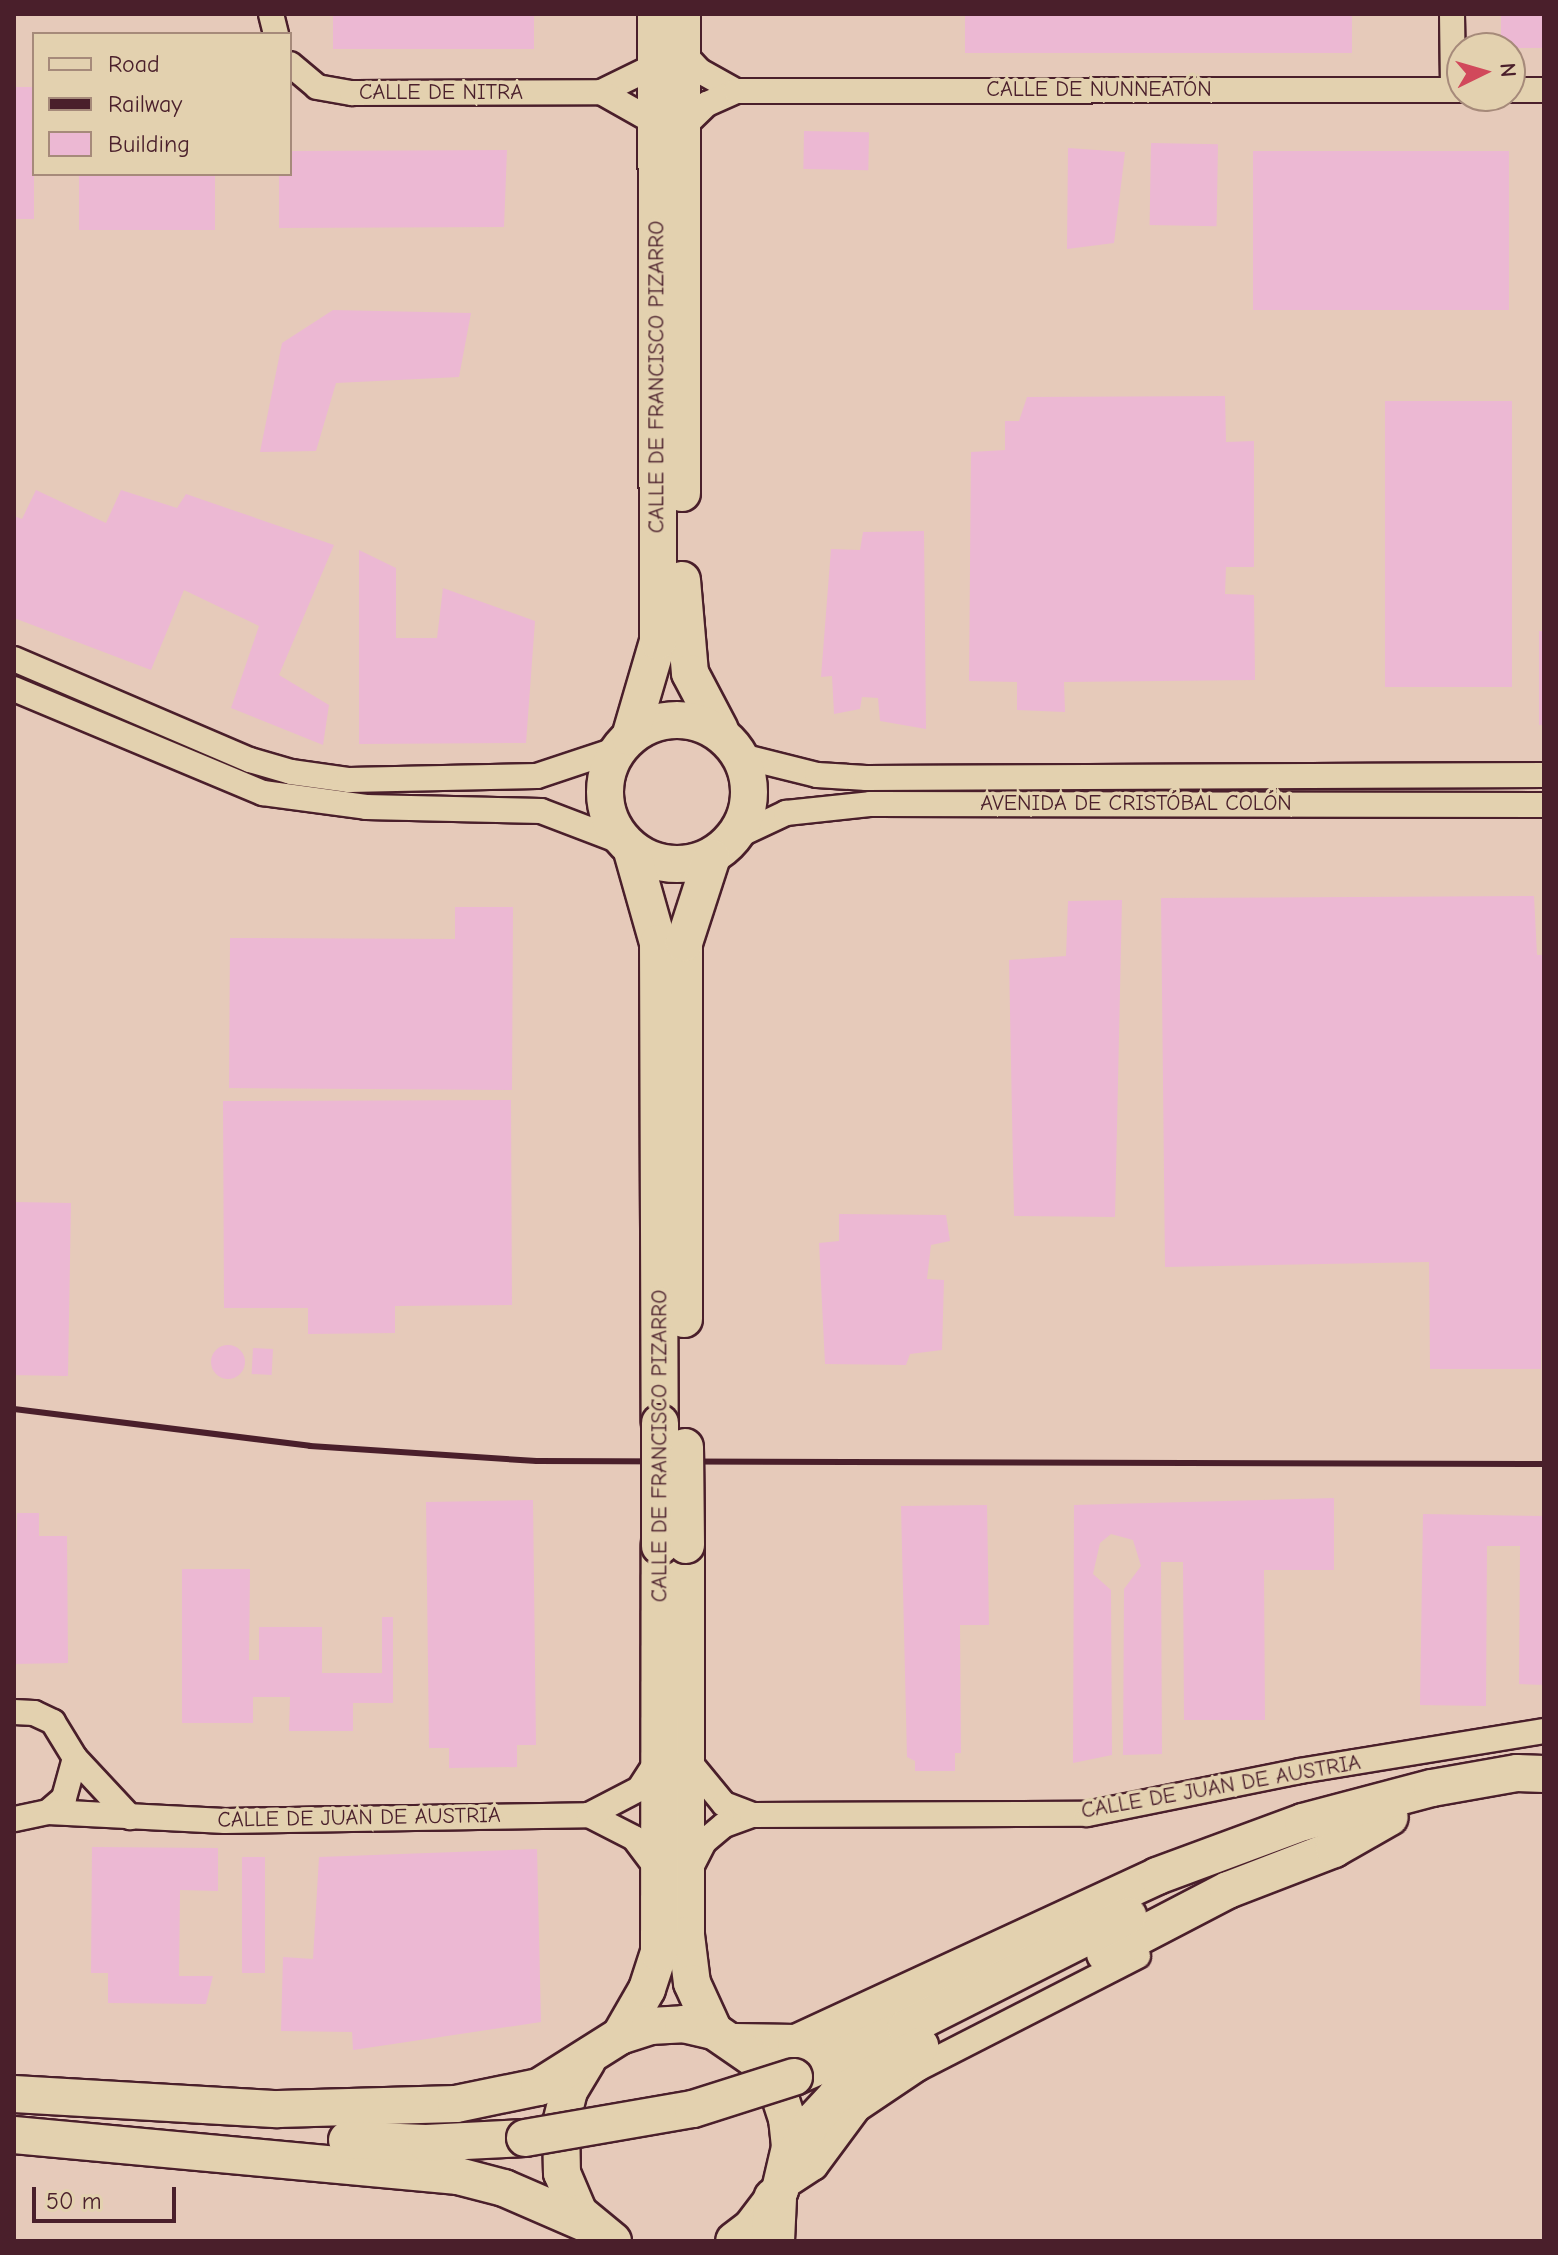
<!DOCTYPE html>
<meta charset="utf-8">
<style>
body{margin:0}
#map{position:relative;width:1558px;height:2255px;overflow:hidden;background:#e6caba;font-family:"Comic Neue",sans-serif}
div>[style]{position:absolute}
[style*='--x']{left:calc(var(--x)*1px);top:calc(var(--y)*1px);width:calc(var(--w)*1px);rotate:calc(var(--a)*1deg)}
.building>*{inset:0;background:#ecb8d3;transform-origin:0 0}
.round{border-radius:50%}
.roads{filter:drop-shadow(2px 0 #4a1f2b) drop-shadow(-2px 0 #4a1f2b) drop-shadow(0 2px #4a1f2b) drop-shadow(0 -2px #4a1f2b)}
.street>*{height:24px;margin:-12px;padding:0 12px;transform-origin:12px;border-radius:12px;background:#e3d1af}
.primary>*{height:36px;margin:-18px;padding:0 18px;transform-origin:18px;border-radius:18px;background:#e3d1af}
.primary>.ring{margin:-18px;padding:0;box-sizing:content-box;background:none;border:36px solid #e3d1af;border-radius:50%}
.highway>*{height:42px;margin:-21px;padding:0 21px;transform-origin:21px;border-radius:21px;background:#e3d1af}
.rail>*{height:6px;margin:-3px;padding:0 3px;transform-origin:3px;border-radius:3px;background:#4a1f2b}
.bridges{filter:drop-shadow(2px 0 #4a1f2b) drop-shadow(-2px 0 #4a1f2b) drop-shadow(0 2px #4a1f2b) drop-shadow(0 -2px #4a1f2b)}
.primary-bridge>*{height:36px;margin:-18px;padding:0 18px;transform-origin:18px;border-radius:18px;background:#e3d1af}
span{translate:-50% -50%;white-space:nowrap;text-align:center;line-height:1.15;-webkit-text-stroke:7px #e3d1af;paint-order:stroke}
.street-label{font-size:22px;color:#4a1f2b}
.frame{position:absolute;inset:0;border:16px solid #4a1f2b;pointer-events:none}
.legend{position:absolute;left:32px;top:32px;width:260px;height:144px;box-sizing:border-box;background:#e3d1af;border:2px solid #a68a7a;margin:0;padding:10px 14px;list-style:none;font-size:24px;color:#4a1f2b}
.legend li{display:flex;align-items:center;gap:16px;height:40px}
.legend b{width:40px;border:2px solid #a68a7a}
.north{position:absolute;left:1446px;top:32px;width:80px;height:80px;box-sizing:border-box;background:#e3d1af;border:2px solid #a68a7a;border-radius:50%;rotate:85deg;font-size:22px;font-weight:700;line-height:32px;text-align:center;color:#4a1f2b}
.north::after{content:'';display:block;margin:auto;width:28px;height:36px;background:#d1495b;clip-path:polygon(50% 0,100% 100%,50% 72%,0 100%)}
.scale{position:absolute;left:32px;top:2187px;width:144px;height:36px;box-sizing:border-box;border:4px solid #4a1f2b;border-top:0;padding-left:10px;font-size:24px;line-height:28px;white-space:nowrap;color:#4a1f2b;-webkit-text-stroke:6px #e3d1af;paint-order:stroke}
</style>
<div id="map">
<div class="building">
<i style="left:333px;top:14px;width:201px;height:35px"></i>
<i style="left:965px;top:14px;width:387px;height:39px"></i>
<i style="left:1501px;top:14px;width:43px;height:34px"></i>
<i style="left:14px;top:87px;width:20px;height:132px"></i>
<i style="left:804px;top:131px;width:65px;height:38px;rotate:1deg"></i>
<i style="left:1151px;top:143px;width:67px;height:82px;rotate:1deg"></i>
<i style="clip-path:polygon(1068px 148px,1125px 152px,1114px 243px,1067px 249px)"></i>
<i style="clip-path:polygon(507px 150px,504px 227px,279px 228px,279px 174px,290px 174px,290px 151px)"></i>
<i style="left:1509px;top:151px;width:159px;height:256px;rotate:90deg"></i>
<i style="left:79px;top:174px;width:136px;height:56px"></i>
<i style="clip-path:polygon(333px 310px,471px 313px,459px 377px,336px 383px,316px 451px,260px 452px,282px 343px)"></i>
<i style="clip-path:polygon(1225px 396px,1226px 442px,1254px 441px,1254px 567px,1226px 567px,1225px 594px,1254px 595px,1255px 680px,1064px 682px,1065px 712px,1017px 710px,1017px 682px,969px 681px,971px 452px,1005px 450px,1005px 421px,1019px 421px,1027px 397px)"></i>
<i style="left:1385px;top:401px;width:127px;height:286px"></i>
<i style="clip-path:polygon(36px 490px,106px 523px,121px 490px,177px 508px,186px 494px,334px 545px,279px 675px,329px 705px,323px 745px,231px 708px,259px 626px,184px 590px,151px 670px,14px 618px,14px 516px,22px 519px)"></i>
<i style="clip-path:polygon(924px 531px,926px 729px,880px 721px,878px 698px,862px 697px,860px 709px,834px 714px,832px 676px,821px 677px,831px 549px,860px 550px,863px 532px)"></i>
<i style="clip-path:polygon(359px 550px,396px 568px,396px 638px,437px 638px,443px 588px,535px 621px,526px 743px,359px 744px)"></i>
<i style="left:1539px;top:631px;width:5px;height:94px"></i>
<i style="clip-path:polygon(1534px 896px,1537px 955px,1544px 955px,1541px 1369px,1430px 1369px,1429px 1262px,1165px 1267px,1161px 898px)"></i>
<i style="clip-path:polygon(1122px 900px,1115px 1217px,1014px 1216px,1009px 960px,1066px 956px,1068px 901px)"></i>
<i style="clip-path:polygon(455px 907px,513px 907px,512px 1090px,229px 1088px,230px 938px,455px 939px)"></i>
<i style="clip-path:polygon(511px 1100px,512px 1305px,395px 1306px,395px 1333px,308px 1334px,308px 1308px,224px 1308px,223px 1101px)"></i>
<i style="left:14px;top:1202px;width:57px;height:173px;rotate:1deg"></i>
<i style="clip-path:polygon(839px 1214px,946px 1215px,950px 1241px,931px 1245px,927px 1279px,944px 1280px,942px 1350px,910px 1354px,906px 1365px,825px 1364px,819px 1243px,839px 1241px)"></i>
<i class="round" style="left:211px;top:1345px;width:34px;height:34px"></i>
<i style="left:253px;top:1348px;width:20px;height:26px;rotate:3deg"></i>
<i style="clip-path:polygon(1334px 1498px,1334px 1570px,1264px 1570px,1265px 1720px,1184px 1720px,1183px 1562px,1161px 1562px,1162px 1754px,1123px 1755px,1124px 1589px,1141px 1566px,1133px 1540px,1111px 1534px,1100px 1543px,1093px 1574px,1111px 1590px,1112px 1755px,1073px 1763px,1074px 1505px)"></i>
<i style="clip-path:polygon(533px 1500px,536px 1745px,517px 1745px,517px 1767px,449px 1768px,449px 1748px,429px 1748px,426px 1502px)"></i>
<i style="clip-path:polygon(987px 1505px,989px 1625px,960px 1625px,961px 1753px,955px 1753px,955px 1771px,915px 1771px,915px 1761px,907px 1757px,901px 1506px)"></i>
<i style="clip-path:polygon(17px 1513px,39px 1513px,39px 1536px,67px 1536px,68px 1663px,14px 1664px)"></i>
<i style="clip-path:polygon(1423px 1514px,1544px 1516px,1544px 1685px,1519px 1684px,1520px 1546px,1487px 1546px,1486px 1706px,1420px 1705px)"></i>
<i style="clip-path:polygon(182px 1569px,250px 1569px,249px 1660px,259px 1660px,259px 1627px,322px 1627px,322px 1673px,382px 1673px,382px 1617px,393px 1617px,393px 1703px,353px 1703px,353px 1731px,289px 1731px,290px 1697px,253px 1697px,253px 1723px,182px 1723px)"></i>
<i style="clip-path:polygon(92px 1847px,218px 1848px,218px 1891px,180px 1890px,179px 1976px,213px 1976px,206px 2004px,108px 2003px,108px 1973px,91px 1973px)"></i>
<i style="clip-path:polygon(537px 1849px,541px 2022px,353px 2050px,352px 2032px,281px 2031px,283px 1957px,313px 1959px,319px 1857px)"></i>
<i style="left:265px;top:1857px;width:116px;height:23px;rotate:90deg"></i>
</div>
<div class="roads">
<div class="street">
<i style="--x:271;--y:14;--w:21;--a:76"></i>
<i style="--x:1452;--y:14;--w:76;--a:89.2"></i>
<i style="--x:683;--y:53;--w:25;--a:47"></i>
<i style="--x:700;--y:71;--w:41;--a:29.1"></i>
<i style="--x:290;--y:64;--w:35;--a:40"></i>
<i style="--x:317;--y:87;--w:36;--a:10"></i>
<i style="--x:352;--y:93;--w:249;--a:-0.2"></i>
<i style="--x:601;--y:92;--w:61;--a:-26.1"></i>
<i style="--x:1510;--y:90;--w:34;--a:0"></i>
<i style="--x:601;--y:92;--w:63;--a:29.4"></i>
<i style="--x:682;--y:128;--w:35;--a:-44"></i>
<i style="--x:707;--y:104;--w:32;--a:-24"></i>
<i style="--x:736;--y:91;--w:726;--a:-0.08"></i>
<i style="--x:14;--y:659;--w:257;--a:23.2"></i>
<i style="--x:250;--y:760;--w:43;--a:16.3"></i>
<i style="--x:291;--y:772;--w:59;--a:7.9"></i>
<i style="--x:349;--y:780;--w:188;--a:-1.2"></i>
<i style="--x:537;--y:776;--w:89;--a:-18.4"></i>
<i style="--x:14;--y:689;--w:270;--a:22.7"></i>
<i style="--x:263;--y:793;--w:104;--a:7.7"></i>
<i style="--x:366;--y:807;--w:175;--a:1.3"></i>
<i style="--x:541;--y:811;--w:87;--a:20.9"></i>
<i style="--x:741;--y:756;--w:78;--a:14"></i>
<i style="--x:817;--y:775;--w:49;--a:3.5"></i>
<i style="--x:866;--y:778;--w:678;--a:-0.25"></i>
<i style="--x:733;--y:838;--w:59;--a:-25.3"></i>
<i style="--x:786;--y:813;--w:84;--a:-6.1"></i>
<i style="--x:870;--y:804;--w:674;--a:0.09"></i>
<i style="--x:14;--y:1712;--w:20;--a:3"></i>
<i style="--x:34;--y:1713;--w:21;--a:25"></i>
<i style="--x:53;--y:1722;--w:42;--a:58.6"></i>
<i style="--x:75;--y:1758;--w:41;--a:105.4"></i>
<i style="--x:64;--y:1798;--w:21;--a:139"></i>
<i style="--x:48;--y:1812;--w:35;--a:168"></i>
<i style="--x:75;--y:1758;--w:81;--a:47"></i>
<i style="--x:687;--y:1759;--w:58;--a:50.6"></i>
<i style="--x:724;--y:1804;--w:30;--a:21"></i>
<i style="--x:752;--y:1815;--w:30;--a:160"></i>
<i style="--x:724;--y:1825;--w:26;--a:140"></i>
<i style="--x:704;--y:1842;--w:33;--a:117"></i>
<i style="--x:48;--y:1812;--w:177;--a:2.9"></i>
<i style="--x:225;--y:1821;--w:364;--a:-0.9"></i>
<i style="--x:752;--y:1815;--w:335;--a:-0.2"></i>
<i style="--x:1087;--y:1814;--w:217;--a:-11.4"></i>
<i style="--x:1300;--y:1771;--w:247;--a:-9.3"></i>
<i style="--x:658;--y:1870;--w:40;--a:-127"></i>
<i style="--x:634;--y:1838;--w:51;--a:-152.9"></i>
<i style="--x:589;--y:1815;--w:56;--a:-27.5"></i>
<i style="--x:639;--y:1789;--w:35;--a:-57"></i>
<i style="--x:780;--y:2190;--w:42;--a:-33.3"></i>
<i style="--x:815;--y:2167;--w:72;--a:-53.4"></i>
<i style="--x:858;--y:2109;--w:73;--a:-33.9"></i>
<i style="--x:919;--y:2068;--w:246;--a:-27.1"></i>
</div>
<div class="primary">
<i style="--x:682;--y:14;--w:479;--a:90"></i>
<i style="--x:682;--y:580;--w:93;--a:85.1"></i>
<i style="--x:690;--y:673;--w:64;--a:62.2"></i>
<i class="ring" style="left:605px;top:720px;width:108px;height:108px"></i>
<i style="--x:630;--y:737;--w:100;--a:-73.7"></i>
<i style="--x:658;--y:641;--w:627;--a:-90.18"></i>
<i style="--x:632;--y:851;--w:96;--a:74.2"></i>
<i style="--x:658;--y:943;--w:480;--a:89.8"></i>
<i style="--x:684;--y:1319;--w:376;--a:-90"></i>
<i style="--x:684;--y:943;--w:90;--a:-72"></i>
<i style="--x:686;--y:1545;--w:390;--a:90"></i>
<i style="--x:686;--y:1935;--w:48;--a:82.9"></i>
<i style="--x:692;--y:1983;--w:53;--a:65.4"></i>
<i style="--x:1105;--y:1954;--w:139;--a:-27.5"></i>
<i style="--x:1228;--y:1890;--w:114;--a:-21.1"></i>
<i style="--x:1334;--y:1849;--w:64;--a:-29.7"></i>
<i style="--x:620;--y:2036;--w:54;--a:-60.1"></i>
<i style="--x:647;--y:1989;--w:38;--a:-72"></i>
<i style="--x:659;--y:1953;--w:407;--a:-89.9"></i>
<i style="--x:735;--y:2042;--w:61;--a:0.9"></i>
<i style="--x:796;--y:2043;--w:398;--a:-24.8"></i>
<i style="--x:1157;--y:1876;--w:156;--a:-20.3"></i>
<i style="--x:1303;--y:1822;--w:133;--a:-14.8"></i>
<i style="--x:1432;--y:1788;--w:86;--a:-10"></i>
<i style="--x:1517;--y:1773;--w:27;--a:2"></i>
<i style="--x:587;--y:2061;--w:35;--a:121"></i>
<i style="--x:569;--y:2091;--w:33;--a:104"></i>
<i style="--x:561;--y:2123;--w:50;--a:88.9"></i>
<i style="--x:562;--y:2173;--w:43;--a:67"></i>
<i style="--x:579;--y:2213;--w:44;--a:39.5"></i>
<i style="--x:794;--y:2077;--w:122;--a:-23.6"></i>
<i style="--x:906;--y:2028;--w:249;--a:-26.8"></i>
<i style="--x:14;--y:2094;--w:264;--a:3.3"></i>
<i style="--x:278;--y:2109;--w:178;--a:-1.6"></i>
<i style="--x:456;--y:2104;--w:85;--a:-11.6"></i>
<i style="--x:539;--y:2087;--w:96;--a:-32.2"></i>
<i style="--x:620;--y:2036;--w:32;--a:-18"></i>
<i style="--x:650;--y:2026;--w:33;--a:-3"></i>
<i style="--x:683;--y:2024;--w:32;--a:13"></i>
<i style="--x:714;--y:2031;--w:55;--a:34.6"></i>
<i style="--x:759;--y:2062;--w:32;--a:55"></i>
<i style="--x:777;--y:2088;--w:32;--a:72"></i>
<i style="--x:787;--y:2118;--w:29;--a:84"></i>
<i style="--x:790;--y:2147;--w:44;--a:103.1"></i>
<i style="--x:780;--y:2190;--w:48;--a:127.3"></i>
<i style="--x:751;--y:2228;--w:21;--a:143"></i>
<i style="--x:14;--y:2135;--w:446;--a:5.3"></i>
<i style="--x:458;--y:2176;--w:48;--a:14.6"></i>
<i style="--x:504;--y:2188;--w:96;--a:23.4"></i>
<i style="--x:347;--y:2140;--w:79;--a:2.2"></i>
<i style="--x:426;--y:2143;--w:99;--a:-2.9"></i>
<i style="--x:790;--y:2164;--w:49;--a:-61.9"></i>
<i style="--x:813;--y:2121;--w:34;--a:-47"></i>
<i style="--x:836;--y:2096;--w:98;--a:-30.8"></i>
</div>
<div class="highway">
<i style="--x:773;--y:2241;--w:42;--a:-87.3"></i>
</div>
</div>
<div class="rail">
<i style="--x:14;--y:1409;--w:298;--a:7.1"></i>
<i style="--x:310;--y:1446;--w:227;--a:3.8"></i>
<i style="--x:537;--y:1461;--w:1007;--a:0.17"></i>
</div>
<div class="bridges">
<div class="primary-bridge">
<i style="--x:660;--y:1423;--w:123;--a:90"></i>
<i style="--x:685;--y:1447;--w:98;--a:89.4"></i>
<i style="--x:525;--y:2138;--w:170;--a:-9.8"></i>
<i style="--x:693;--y:2109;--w:106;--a:-17.6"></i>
</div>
</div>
<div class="street-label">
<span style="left:1099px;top:90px">CALLE DE NUNNEATÓN</span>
<span style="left:441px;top:93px">CALLE DE NITRA</span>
<span style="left:657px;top:377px;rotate:-90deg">CALLE DE FRANCISCO PIZARRO</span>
<span style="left:1136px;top:804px">AVENIDA DE CRISTÓBAL COLÓN</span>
<span style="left:660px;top:1446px;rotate:-90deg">CALLE DE FRANCISCO PIZARRO</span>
<span style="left:1221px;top:1787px;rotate:-10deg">CALLE DE JUAN DE AUSTRIA</span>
<span style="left:359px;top:1818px;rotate:-1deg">CALLE DE JUAN DE AUSTRIA</span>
</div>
<div class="frame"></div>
<ul class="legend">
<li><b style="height:10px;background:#e3d1af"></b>Road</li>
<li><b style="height:10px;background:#4a1f2b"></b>Railway</li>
<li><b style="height:22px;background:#ecb8d3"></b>Building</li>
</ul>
<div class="north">N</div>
<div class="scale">50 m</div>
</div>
